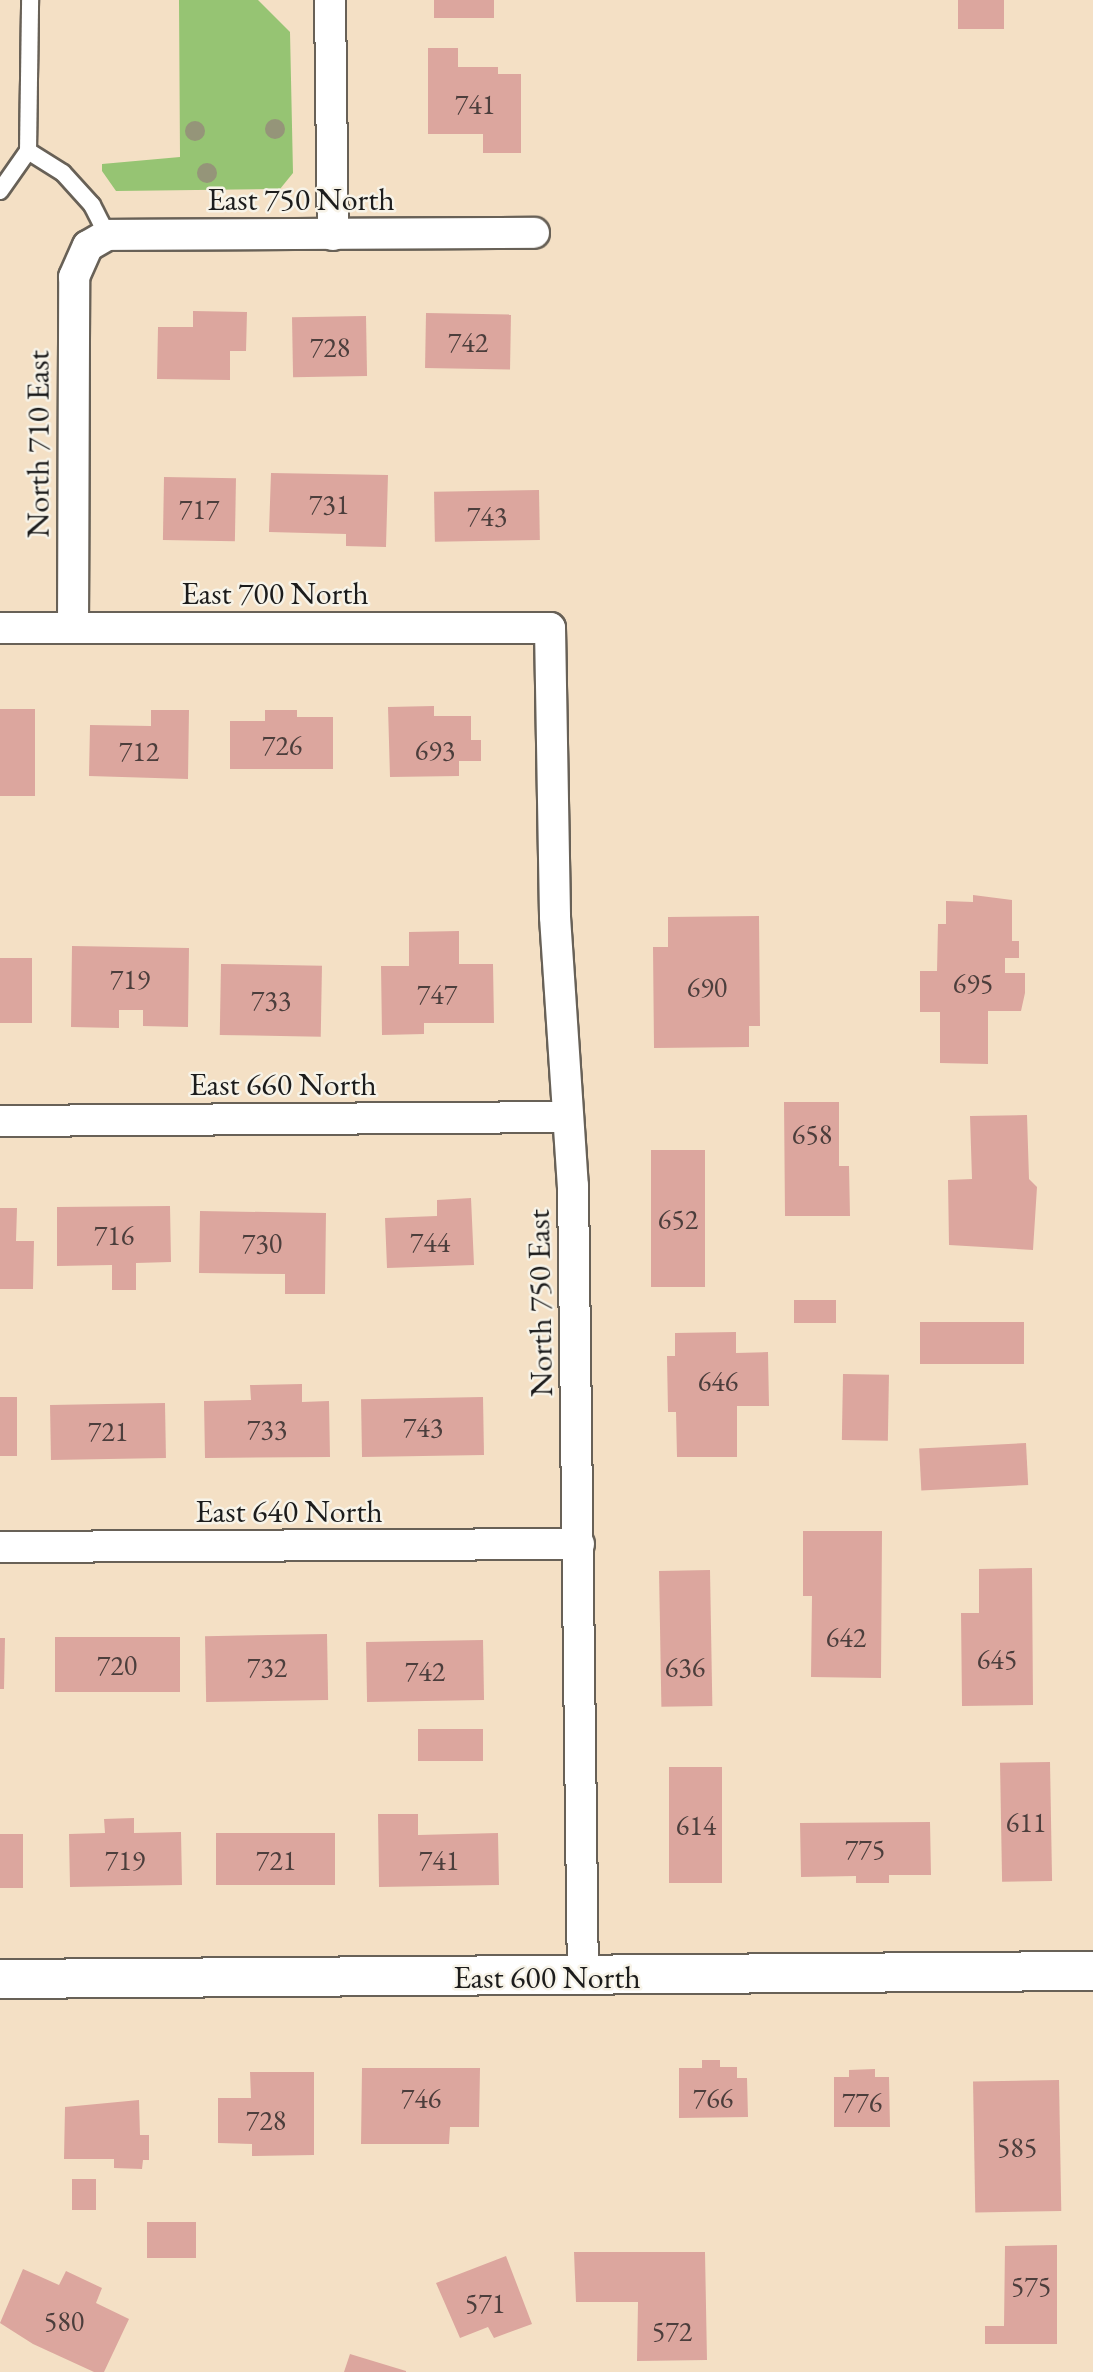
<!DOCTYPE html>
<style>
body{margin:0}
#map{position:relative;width:1093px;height:2372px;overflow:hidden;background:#f4e0c5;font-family:"EB Garamond",serif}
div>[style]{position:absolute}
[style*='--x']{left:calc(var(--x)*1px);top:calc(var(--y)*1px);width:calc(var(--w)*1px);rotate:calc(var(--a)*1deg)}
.green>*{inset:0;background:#96c473}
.building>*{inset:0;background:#dca69e;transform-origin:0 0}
.roads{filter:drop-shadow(2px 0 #686157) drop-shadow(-2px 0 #686157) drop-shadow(0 2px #686157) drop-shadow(0 -2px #686157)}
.service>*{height:16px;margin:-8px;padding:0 8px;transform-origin:8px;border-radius:8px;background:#fff}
.minor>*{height:30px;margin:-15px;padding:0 15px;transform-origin:15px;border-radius:15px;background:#fff}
.tertiary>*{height:38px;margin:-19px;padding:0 19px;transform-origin:19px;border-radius:19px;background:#fff}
.trees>*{width:20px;height:20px;margin:-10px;border-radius:50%;background:#959579}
span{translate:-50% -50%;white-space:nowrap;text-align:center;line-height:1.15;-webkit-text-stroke:5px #f7f3e8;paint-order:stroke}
.number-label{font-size:28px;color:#4c3e3c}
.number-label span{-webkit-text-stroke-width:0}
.street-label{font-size:32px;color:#1c1c1c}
</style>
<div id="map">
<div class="green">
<i style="clip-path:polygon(179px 0,258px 0,290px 32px,293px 173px,280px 189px,116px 191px,102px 171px,102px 164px,180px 157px)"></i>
</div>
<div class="building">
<i style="left:434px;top:0;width:60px;height:18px"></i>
<i style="left:958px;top:0;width:46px;height:29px"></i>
<i style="clip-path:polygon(428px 48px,458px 48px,458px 67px,498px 67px,498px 74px,521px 74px,521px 153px,483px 153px,483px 134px,428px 134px)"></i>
<i style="clip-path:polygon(193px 311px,247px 312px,246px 351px,230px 351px,230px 380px,157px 379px,158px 327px,193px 327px)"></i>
<i style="left:426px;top:313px;width:85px;height:55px;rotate:1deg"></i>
<i style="left:366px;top:316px;width:60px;height:74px;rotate:89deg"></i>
<i style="clip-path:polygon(271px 473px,388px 475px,386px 547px,346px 546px,346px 534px,269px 532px)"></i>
<i style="left:164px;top:477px;width:72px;height:63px;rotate:1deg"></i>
<i style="left:539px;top:490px;width:50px;height:105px;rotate:89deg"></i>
<i style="clip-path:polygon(434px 706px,434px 716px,471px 716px,471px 740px,481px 740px,481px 761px,459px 761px,459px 776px,390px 777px,388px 707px)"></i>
<i style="left:0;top:709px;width:35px;height:87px"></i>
<i style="clip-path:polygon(151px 710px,189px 710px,188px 779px,89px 776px,90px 725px,151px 726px)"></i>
<i style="clip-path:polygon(265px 710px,297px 710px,297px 717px,333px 717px,333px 769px,230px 769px,230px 721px,265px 721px)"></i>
<i style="clip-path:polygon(973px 895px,1012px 900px,1012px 941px,1019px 941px,1019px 958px,1005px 958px,1005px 973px,1025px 973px,1025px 993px,1021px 1011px,988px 1011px,988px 1064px,940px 1063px,940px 1012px,920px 1012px,920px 971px,937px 971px,938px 924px,946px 924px,946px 901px,973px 902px)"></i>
<i style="clip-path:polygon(759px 916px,760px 1026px,749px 1026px,749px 1047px,654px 1048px,653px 947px,668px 947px,668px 917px)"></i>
<i style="clip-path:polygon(459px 931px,459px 964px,493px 964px,494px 1023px,424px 1023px,424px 1034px,382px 1035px,381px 966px,409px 966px,409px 932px)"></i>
<i style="clip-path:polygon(72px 946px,189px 948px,188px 1027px,143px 1026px,143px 1010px,119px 1010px,119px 1028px,71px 1027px)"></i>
<i style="left:0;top:958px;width:32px;height:65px"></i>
<i style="left:221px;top:964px;width:101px;height:71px;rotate:1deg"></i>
<i style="clip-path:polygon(784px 1102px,839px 1102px,839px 1166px,849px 1166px,850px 1216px,785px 1216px)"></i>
<i style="clip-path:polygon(1027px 1115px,1029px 1179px,1037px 1187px,1033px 1250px,949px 1245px,948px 1180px,972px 1179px,970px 1116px)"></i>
<i style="left:705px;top:1150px;width:137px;height:54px;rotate:90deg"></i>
<i style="clip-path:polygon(471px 1198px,474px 1265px,387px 1268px,385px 1218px,437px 1216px,437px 1200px)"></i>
<i style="clip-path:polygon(170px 1206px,171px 1262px,136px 1263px,136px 1290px,112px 1290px,112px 1265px,57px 1266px,57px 1207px)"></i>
<i style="clip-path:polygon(0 1208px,17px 1208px,16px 1241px,34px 1241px,33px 1289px,0 1289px)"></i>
<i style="clip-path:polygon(200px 1211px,326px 1213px,325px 1294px,285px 1294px,285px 1274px,199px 1273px)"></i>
<i style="left:794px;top:1300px;width:42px;height:23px"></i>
<i style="left:920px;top:1322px;width:104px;height:42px"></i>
<i style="clip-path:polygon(736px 1332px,736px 1353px,768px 1352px,769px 1406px,737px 1406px,737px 1457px,677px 1457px,676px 1412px,668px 1412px,667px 1356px,675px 1356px,675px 1333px)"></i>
<i style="left:843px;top:1374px;width:46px;height:66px;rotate:1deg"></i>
<i style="clip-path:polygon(302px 1384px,302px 1402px,329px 1401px,330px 1457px,205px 1458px,204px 1401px,251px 1400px,250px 1385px)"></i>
<i style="left:0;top:1397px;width:17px;height:59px"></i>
<i style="left:483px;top:1397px;width:58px;height:122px;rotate:89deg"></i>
<i style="left:165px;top:1403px;width:55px;height:115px;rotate:89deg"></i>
<i style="left:1026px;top:1443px;width:42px;height:107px;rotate:87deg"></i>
<i style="clip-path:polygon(803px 1531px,882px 1531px,881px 1678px,811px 1677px,812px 1596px,803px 1596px)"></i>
<i style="clip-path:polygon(1032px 1568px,1033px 1705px,962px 1706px,961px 1613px,979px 1613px,979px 1569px)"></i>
<i style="left:710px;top:1570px;width:136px;height:51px;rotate:89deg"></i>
<i style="left:327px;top:1634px;width:66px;height:122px;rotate:89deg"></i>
<i style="left:180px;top:1637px;width:55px;height:125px;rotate:90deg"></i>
<i style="clip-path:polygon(0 1638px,5px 1638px,4px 1689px,0 1689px)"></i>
<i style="left:483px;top:1640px;width:60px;height:117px;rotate:89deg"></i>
<i style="left:418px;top:1729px;width:65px;height:32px"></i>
<i style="left:1050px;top:1762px;width:119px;height:50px;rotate:89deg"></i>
<i style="left:669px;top:1767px;width:53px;height:116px"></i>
<i style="clip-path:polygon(378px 1814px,418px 1814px,418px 1835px,498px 1833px,499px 1885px,379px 1887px)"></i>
<i style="clip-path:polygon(134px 1818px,134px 1833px,181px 1832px,182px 1885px,70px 1887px,69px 1834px,105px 1833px,104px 1819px)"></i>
<i style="clip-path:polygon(930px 1822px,931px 1875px,889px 1875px,889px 1883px,856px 1883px,856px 1876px,801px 1877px,800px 1823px)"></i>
<i style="left:335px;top:1833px;width:52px;height:119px;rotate:90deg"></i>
<i style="left:0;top:1834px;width:23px;height:54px"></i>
<i style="clip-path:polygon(702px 2060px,720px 2060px,720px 2067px,737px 2067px,737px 2078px,747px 2078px,748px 2117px,679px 2118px,679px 2068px,702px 2068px)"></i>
<i style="clip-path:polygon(362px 2068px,480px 2068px,479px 2127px,450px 2127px,449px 2144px,361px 2144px)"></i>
<i style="clip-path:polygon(875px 2069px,875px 2077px,889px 2077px,890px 2127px,834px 2127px,834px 2077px,849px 2077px,849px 2070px)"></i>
<i style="clip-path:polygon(250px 2072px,314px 2072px,314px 2155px,252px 2156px,252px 2144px,218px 2143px,218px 2098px,251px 2098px)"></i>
<i style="left:1059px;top:2080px;width:131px;height:86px;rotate:89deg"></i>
<i style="clip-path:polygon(139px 2100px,140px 2135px,149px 2135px,149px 2160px,143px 2160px,142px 2169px,114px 2168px,114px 2159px,64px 2159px,65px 2107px)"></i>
<i style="left:72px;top:2179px;width:24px;height:31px"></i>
<i style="left:196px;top:2222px;width:36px;height:49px;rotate:90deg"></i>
<i style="clip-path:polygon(1057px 2245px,1057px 2344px,985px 2344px,985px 2326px,1004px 2326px,1005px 2246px)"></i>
<i style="clip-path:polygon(574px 2252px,705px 2252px,707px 2360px,637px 2361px,638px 2302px,576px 2302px)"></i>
<i style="clip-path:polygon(506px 2256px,532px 2324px,494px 2338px,488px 2327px,460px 2338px,436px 2283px)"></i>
<i style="clip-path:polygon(23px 2269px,59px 2285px,66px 2271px,102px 2288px,96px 2303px,129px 2319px,104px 2372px,94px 2372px,33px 2344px,0 2323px)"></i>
<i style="clip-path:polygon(350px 2354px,406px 2371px,406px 2372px,344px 2372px)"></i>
</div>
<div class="roads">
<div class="service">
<i style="--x:28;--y:151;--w:41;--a:32.2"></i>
<i style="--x:63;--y:173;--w:43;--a:47.8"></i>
<i style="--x:92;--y:205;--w:34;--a:63"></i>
<i style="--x:0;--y:191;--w:49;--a:-55"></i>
<i style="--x:28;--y:151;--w:151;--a:-89.2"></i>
</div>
<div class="minor">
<i style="--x:330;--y:0;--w:235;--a:89.3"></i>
<i style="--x:0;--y:628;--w:550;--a:0"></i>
<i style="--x:550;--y:628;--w:289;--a:89"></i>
<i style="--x:555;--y:917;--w:270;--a:86.2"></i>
<i style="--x:573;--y:1186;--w:791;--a:89.28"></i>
<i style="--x:73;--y:628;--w:351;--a:-89.8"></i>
<i style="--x:74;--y:277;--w:34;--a:-66"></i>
<i style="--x:88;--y:246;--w:22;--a:-30"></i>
<i style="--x:107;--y:235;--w:427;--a:-0.3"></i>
<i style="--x:0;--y:1121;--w:567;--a:-0.4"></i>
<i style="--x:0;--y:1547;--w:579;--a:-0.3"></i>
</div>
<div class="tertiary">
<i style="--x:0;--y:1979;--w:1093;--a:-0.42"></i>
</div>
</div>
<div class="trees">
<i style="left:275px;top:129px"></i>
<i style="left:195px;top:131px"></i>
<i style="left:207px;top:173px"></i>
</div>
<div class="number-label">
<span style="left:475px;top:104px">741</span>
<span style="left:468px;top:342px">742</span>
<span style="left:330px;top:347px">728</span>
<span style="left:329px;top:504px">731</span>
<span style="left:199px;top:509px">717</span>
<span style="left:487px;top:516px">743</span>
<span style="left:282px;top:745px">726</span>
<span style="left:435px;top:750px">693</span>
<span style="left:139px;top:751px">712</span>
<span style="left:130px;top:979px">719</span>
<span style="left:973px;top:983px">695</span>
<span style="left:707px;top:987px">690</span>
<span style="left:437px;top:994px">747</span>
<span style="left:271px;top:1000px">733</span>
<span style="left:812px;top:1134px">658</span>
<span style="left:678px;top:1219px">652</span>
<span style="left:114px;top:1235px">716</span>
<span style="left:430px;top:1242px">744</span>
<span style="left:262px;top:1243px">730</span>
<span style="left:718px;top:1381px">646</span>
<span style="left:423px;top:1427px">743</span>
<span style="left:267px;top:1429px">733</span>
<span style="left:108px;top:1431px">721</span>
<span style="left:846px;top:1637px">642</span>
<span style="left:997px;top:1659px">645</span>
<span style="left:117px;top:1665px">720</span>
<span style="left:267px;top:1667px">732</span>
<span style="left:685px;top:1667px">636</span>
<span style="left:425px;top:1671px">742</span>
<span style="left:1026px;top:1822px">611</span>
<span style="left:696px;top:1825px">614</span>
<span style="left:865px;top:1849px">775</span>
<span style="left:125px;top:1860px">719</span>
<span style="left:276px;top:1860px">721</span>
<span style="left:439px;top:1860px">741</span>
<span style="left:421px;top:2098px">746</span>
<span style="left:713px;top:2098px">766</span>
<span style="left:862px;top:2102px">776</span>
<span style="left:266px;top:2120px">728</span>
<span style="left:1017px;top:2147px">585</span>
<span style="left:1031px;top:2286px">575</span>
<span style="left:485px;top:2303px">571</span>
<span style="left:64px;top:2321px">580</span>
<span style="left:672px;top:2331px">572</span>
</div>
<div class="street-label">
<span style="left:301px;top:199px">East 750 North</span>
<span style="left:38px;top:444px;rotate:-90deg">North 710 East</span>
<span style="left:275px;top:593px">East 700 North</span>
<span style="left:283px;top:1084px">East 660 North</span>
<span style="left:540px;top:1303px;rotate:-91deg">North 750 East</span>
<span style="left:289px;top:1511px">East 640 North</span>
<span style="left:547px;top:1977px">East 600 North</span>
</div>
</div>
